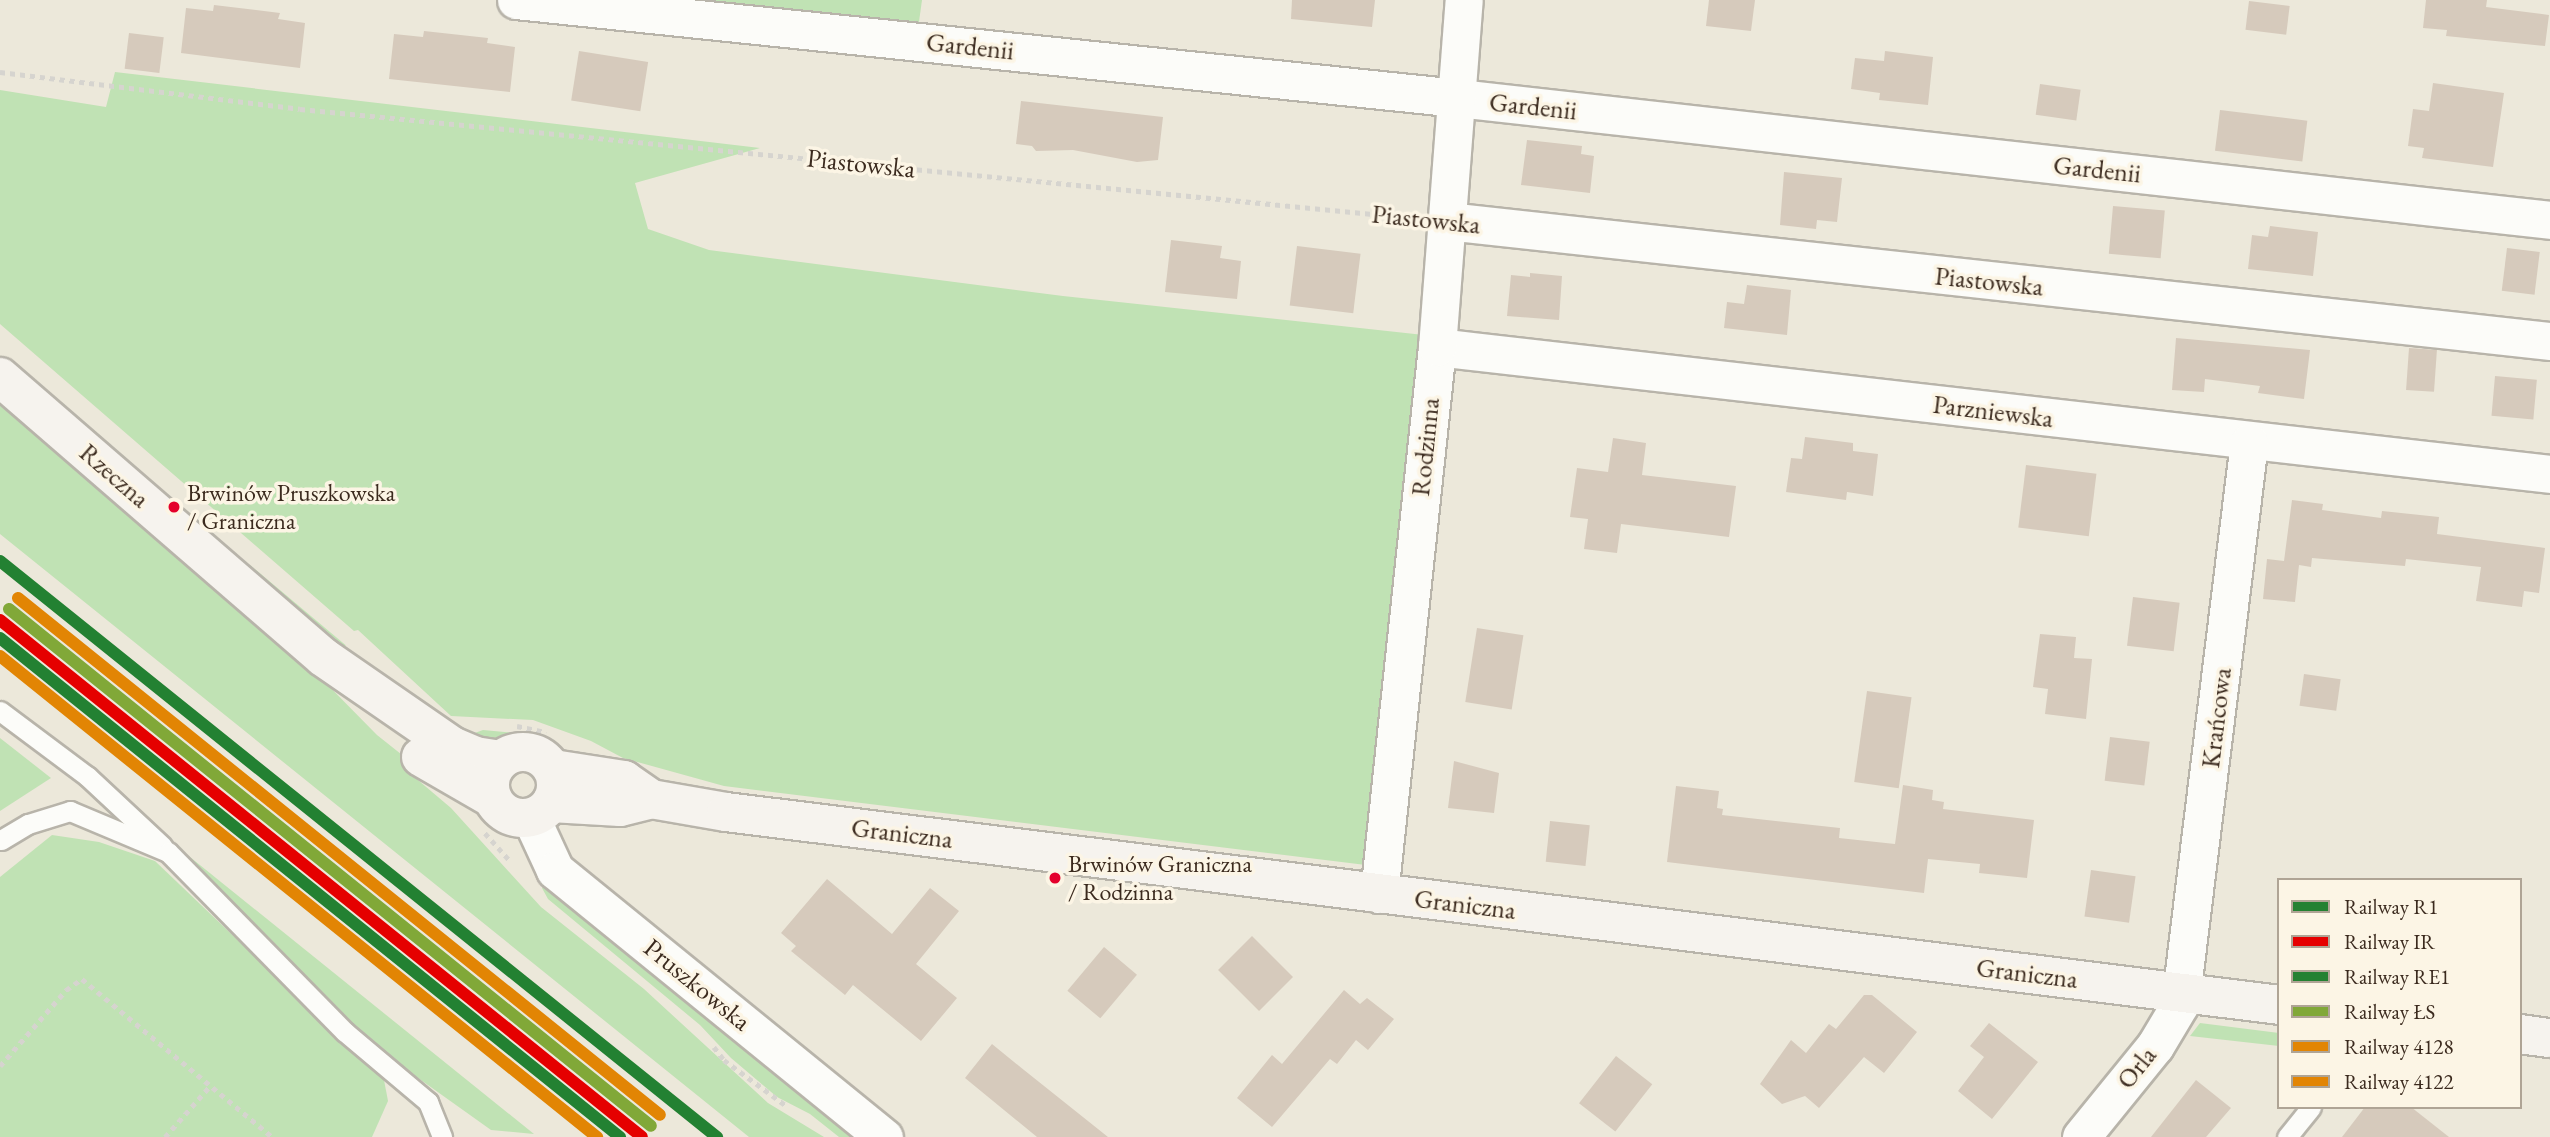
<!DOCTYPE html>
<meta charset="utf-8">
<style>
body{margin:0}
#map{position:relative;width:2550px;height:1137px;overflow:hidden;background:#ece8da;font-family:"EB Garamond",serif}
div>[style]{position:absolute}
[style*='--x']{left:calc(var(--x)*1px);top:calc(var(--y)*1px);width:calc(var(--w)*1px);rotate:calc(var(--a)*1deg)}
.green>*{inset:0;background:#c0e2b4;transform-origin:0 0}
.building>*{inset:0;background:#d6cabc;transform-origin:0 0}
.path>*{height:4.5px;margin-top:-2.25px;transform-origin:0;background:repeating-linear-gradient(90deg,#d6d4cf 0 5px,transparent 0 10px)}
.roads{filter:drop-shadow(2px 0 #b8b4aa) drop-shadow(-2px 0 #b8b4aa) drop-shadow(0 2px #b8b4aa) drop-shadow(0 -2px #b8b4aa)}
.lane>*{height:19px;margin:-9.5px;padding:0 9.5px;transform-origin:9.5px;border-radius:9.5px;background:#fcfcf9}
.street>*{height:37px;margin:-18.5px;padding:0 18.5px;transform-origin:18.5px;border-radius:18.5px;background:#fcfcf9}
.secondary>*{height:38px;margin:-19px;padding:0 19px;transform-origin:19px;border-radius:19px;background:#f6f3ee}
.secondary>.ring{margin:-19px;padding:0;box-sizing:content-box;background:none;border:38px solid #f6f3ee;border-radius:50%}
.rail-1>*{height:12px;margin:-6px;padding:0 6px;transform-origin:6px;border-radius:6px;background:#238132}
.rail-2>*{height:12px;margin:-6px;padding:0 6px;transform-origin:6px;border-radius:6px;background:#e50000}
.rail-3>*{height:12px;margin:-6px;padding:0 6px;transform-origin:6px;border-radius:6px;background:#238132}
.rail-4>*{height:12px;margin:-6px;padding:0 6px;transform-origin:6px;border-radius:6px;background:#81a838}
.rail-5>*{height:12px;margin:-6px;padding:0 6px;transform-origin:6px;border-radius:6px;background:#e28504}
.rail-6>*{height:12px;margin:-6px;padding:0 6px;transform-origin:6px;border-radius:6px;background:#e28504}
.dots>*{width:19px;height:19px;translate:-50% -50%;box-sizing:border-box;border:4px solid #fcf5e5;border-radius:50%}
span{translate:-50% -50%;white-space:nowrap;text-align:center;line-height:1.15;-webkit-text-stroke:7px #fcf5e5;paint-order:stroke}
.bus-label{font-size:24px;color:#3b2a1e}
.left{translate:0 -50%;text-align:left}
.street-label{font-size:26px;color:#3b2a1e}
.legend{position:absolute;left:2277px;top:878px;width:245px;height:231px;box-sizing:border-box;background:#fcf5e5;border:2px solid #afa495;margin:0;padding:9px 12px;list-style:none;font-size:21px;color:#3b2a1e}
.legend li{display:flex;align-items:center;gap:14px;height:35px}
.legend b{width:35px;border:2px solid #afa495}
</style>
<div id="map">
<div class="green">
<i style="clip-path:polygon(679px 0,922px 0,918px 29px)"></i>
<i style="clip-path:polygon(115px 72px,760px 148px,635px 183px,648px 229px,709px 250px,1063px 296px,1424px 335px,1374px 866px,724px 786px,623px 758px,591px 741px,533px 720px,451px 716px,358px 630px,354px 631px,0 324px,0 90px,106px 107px)"></i>
<i style="clip-path:polygon(0 398px,313px 670px,377px 735px,416px 766px,412px 775px,451px 808px,541px 907px,644px 989px,768px 1103px,824px 1137px,749px 1137px,0 534px)"></i>
<i style="left:59px;top:400px;width:108px;height:4px;rotate:41deg"></i>
<i style="left:250px;top:565px;width:125px;height:5px;rotate:40deg"></i>
<i style="clip-path:polygon(483px 730px,525px 734px,592px 760px,525px 740px,469px 743px,472px 734px)"></i>
<i style="clip-path:polygon(0 738px,51px 778px,0 811px)"></i>
<i style="clip-path:polygon(52px 835px,99px 842px,155px 861px,384px 1080px,388px 1101px,372px 1137px,0 1137px,0 877px)"></i>
<i style="clip-path:polygon(185px 853px,534px 1134px,491px 1130px,376px 1048px)"></i>
<i style="clip-path:polygon(547px 880px,863px 1137px,839px 1137px,810px 1114px,777px 1097px,731px 1058px,700px 1025px,548px 899px,542px 888px)"></i>
<i style="clip-path:polygon(2200px 1023px,2279px 1033px,2279px 1046px,2190px 1036px)"></i>
</div>
<div class="building">
<i style="clip-path:polygon(1292px 0,1375px 0,1372px 27px,1291px 19px)"></i>
<i style="clip-path:polygon(1709px 0,1755px 0,1751px 31px,1706px 26px)"></i>
<i style="clip-path:polygon(2426px 0,2487px 0,2486px 7px,2549px 15px,2545px 46px,2446px 36px,2447px 30px,2423px 28px)"></i>
<i style="left:2249px;top:1px;width:41px;height:29px;rotate:7deg"></i>
<i style="clip-path:polygon(214px 5px,280px 13px,278px 19px,305px 23px,300px 68px,181px 53px,186px 8px,213px 11px)"></i>
<i style="clip-path:polygon(424px 31px,488px 38px,487px 43px,515px 47px,510px 92px,389px 79px,394px 34px,423px 37px)"></i>
<i style="left:129px;top:33px;width:35px;height:36px;rotate:7deg"></i>
<i style="left:579px;top:51px;width:70px;height:50px;rotate:9deg"></i>
<i style="clip-path:polygon(1885px 51px,1933px 57px,1928px 105px,1879px 100px,1880px 93px,1851px 89px,1855px 58px,1884px 61px)"></i>
<i style="clip-path:polygon(2433px 83px,2504px 93px,2493px 167px,2422px 158px,2424px 148px,2408px 146px,2413px 109px,2429px 111px)"></i>
<i style="left:2040px;top:84px;width:41px;height:31px;rotate:8deg"></i>
<i style="clip-path:polygon(1021px 101px,1163px 117px,1158px 160px,1137px 162px,1073px 150px,1036px 151px,1032px 146px,1016px 144px)"></i>
<i style="left:2220px;top:110px;width:88px;height:41px;rotate:7deg"></i>
<i style="clip-path:polygon(1527px 140px,1582px 146px,1581px 154px,1594px 156px,1590px 193px,1521px 185px)"></i>
<i style="clip-path:polygon(1784px 172px,1842px 178px,1837px 222px,1817px 220px,1816px 229px,1780px 225px)"></i>
<i style="left:2113px;top:206px;width:52px;height:48px;rotate:5deg"></i>
<i style="clip-path:polygon(2270px 226px,2318px 232px,2313px 276px,2248px 269px,2252px 235px,2268px 237px)"></i>
<i style="clip-path:polygon(1171px 240px,1222px 246px,1220px 258px,1241px 261px,1237px 299px,1165px 292px)"></i>
<i style="left:1297px;top:246px;width:64px;height:60px;rotate:7deg"></i>
<i style="left:2507px;top:248px;width:33px;height:43px;rotate:7deg"></i>
<i style="clip-path:polygon(1530px 273px,1562px 276px,1559px 320px,1507px 316px,1511px 275px,1530px 277px)"></i>
<i style="clip-path:polygon(1747px 285px,1791px 290px,1787px 335px,1724px 328px,1727px 302px,1744px 304px)"></i>
<i style="clip-path:polygon(2176px 338px,2310px 350px,2304px 399px,2258px 393px,2260px 386px,2205px 379px,2204px 392px,2172px 390px)"></i>
<i style="left:2409px;top:348px;width:28px;height:42px;rotate:4deg"></i>
<i style="left:2495px;top:376px;width:42px;height:40px;rotate:5deg"></i>
<i style="clip-path:polygon(1805px 437px,1853px 443px,1853px 451px,1878px 454px,1873px 496px,1847px 492px,1846px 500px,1786px 492px,1791px 458px,1802px 459px)"></i>
<i style="clip-path:polygon(1613px 438px,1646px 443px,1642px 475px,1736px 486px,1729px 537px,1621px 524px,1617px 553px,1584px 549px,1588px 519px,1570px 517px,1577px 468px,1608px 472px)"></i>
<i style="left:2026px;top:465px;width:71px;height:63px;rotate:7deg"></i>
<i style="clip-path:polygon(2292px 500px,2323px 504px,2322px 510px,2381px 518px,2382px 511px,2439px 517px,2437px 534px,2545px 548px,2539px 593px,2524px 591px,2522px 607px,2476px 601px,2481px 567px,2406px 559px,2405px 566px,2312px 558px,2311px 567px,2299px 565px,2295px 602px,2263px 599px,2267px 559px,2284px 561px)"></i>
<i style="left:2133px;top:597px;width:47px;height:49px;rotate:7deg"></i>
<i style="left:1477px;top:628px;width:47px;height:75px;rotate:9deg"></i>
<i style="clip-path:polygon(2040px 634px,2076px 637px,2074px 658px,2092px 659px,2086px 719px,2045px 714px,2048px 689px,2033px 687px)"></i>
<i style="left:2304px;top:674px;width:37px;height:32px;rotate:8deg"></i>
<i style="left:1867px;top:691px;width:45px;height:92px;rotate:8deg"></i>
<i style="left:2110px;top:737px;width:40px;height:44px;rotate:7deg"></i>
<i style="clip-path:polygon(1454px 761px,1499px 773px,1494px 813px,1448px 808px)"></i>
<i style="clip-path:polygon(1903px 785px,1933px 790px,1932px 800px,1944px 802px,1943px 809px,2034px 820px,2027px 878px,1979px 873px,1980px 864px,1928px 859px,1924px 893px,1667px 862px,1676px 786px,1719px 791px,1717px 808px,1723px 809px,1722px 815px,1840px 828px,1839px 838px,1895px 844px)"></i>
<i style="left:1550px;top:821px;width:40px;height:41px;rotate:6deg"></i>
<i style="left:2091px;top:870px;width:45px;height:47px;rotate:8deg"></i>
<i style="clip-path:polygon(827px 879px,892px 934px,930px 888px,959px 911px,916px 964px,957px 998px,921px 1041px,853px 985px,845px 995px,791px 951px,796px 946px,781px 933px)"></i>
<i style="left:1252px;top:936px;width:58px;height:48px;rotate:45deg"></i>
<i style="left:1104px;top:947px;width:43px;height:57px;rotate:40deg"></i>
<i style="clip-path:polygon(1344px 990px,1360px 1004px,1367px 998px,1394px 1019px,1368px 1050px,1356px 1040px,1337px 1064px,1330px 1059px,1272px 1127px,1237px 1098px,1272px 1055px,1282px 1064px)"></i>
<i style="clip-path:polygon(1864px 995px,1872px 995px,1917px 1032px,1884px 1073px,1864px 1057px,1819px 1108px,1805px 1096px,1782px 1104px,1760px 1084px,1791px 1040px,1806px 1053px,1829px 1024px,1836px 1029px)"></i>
<i style="clip-path:polygon(1989px 1023px,2038px 1062px,1992px 1119px,1958px 1091px,1984px 1057px,1970px 1046px)"></i>
<i style="clip-path:polygon(992px 1044px,1024px 1070px,1108px 1137px,1037px 1137px,965px 1078px)"></i>
<i style="left:1616px;top:1056px;width:46px;height:60px;rotate:38deg"></i>
<i style="clip-path:polygon(2196px 1080px,2231px 1108px,2206px 1137px,2151px 1137px)"></i>
<i style="clip-path:polygon(2365px 1107px,2411px 1107px,2449px 1137px,2342px 1137px)"></i>
</div>
<div class="path">
<i style="--x:0;--y:72;--w:302;--a:7"></i>
<i style="--x:300;--y:109;--w:1119;--a:5.59"></i>
<i style="--x:517;--y:726;--w:30;--a:12"></i>
<i style="--x:485;--y:833;--w:36;--a:48"></i>
<i style="--x:714;--y:1047;--w:16;--a:52"></i>
<i style="--x:724;--y:1060;--w:79;--a:36.3"></i>
<i style="--x:0;--y:1066;--w:101;--a:-49"></i>
<i style="--x:66;--y:990;--w:19;--a:-35"></i>
<i style="--x:82;--y:979;--w:247;--a:39.7"></i>
<i style="--x:165;--y:1137;--w:68;--a:-48.6"></i>
</div>
<div class="roads">
<div class="lane">
<i style="--x:0;--y:711;--w:109;--a:36.8"></i>
<i style="--x:87;--y:776;--w:103;--a:43"></i>
<i style="--x:1;--y:840;--w:31;--a:-31"></i>
<i style="--x:28;--y:824;--w:44;--a:-17.2"></i>
<i style="--x:70;--y:811;--w:106;--a:22.7"></i>
<i style="--x:168;--y:852;--w:252;--a:45.5"></i>
<i style="--x:345;--y:1032;--w:109;--a:40.1"></i>
<i style="--x:428;--y:1102;--w:38;--a:68"></i>
<i style="--x:2287;--y:1137;--w:38;--a:-51"></i>
</div>
<div class="street">
<i style="--x:516;--y:0;--w:947;--a:5.94"></i>
<i style="--x:1458;--y:98;--w:1099;--a:6.37"></i>
<i style="--x:1447;--y:221;--w:1110;--a:6.21"></i>
<i style="--x:1437;--y:347;--w:1120;--a:6.51"></i>
<i style="--x:531;--y:818;--w:57;--a:65.2"></i>
<i style="--x:555;--y:870;--w:424;--a:39.1"></i>
<i style="--x:1379;--y:894;--w:550;--a:-83.95"></i>
<i style="--x:1437;--y:347;--w:348;--a:-85.6"></i>
<i style="--x:2081;--y:1137;--w:117;--a:-50.9"></i>
<i style="--x:2155;--y:1046;--w:49;--a:-59.2"></i>
<i style="--x:2180;--y:1004;--w:566;--a:-83"></i>
</div>
<div class="secondary">
<i style="--x:0;--y:377;--w:427;--a:40.9"></i>
<i style="--x:323;--y:657;--w:157;--a:34.6"></i>
<i style="--x:452;--y:746;--w:25;--a:23"></i>
<i style="--x:475;--y:756;--w:26;--a:9"></i>
<i class="ring" style="left:490px;top:752px;width:28px;height:28px"></i>
<i style="--x:421;--y:757;--w:82;--a:30"></i>
<i style="--x:553;--y:769;--w:72;--a:8.8"></i>
<i style="--x:624;--y:780;--w:33;--a:35"></i>
<i style="--x:651;--y:799;--w:76;--a:9.8"></i>
<i style="--x:726;--y:812;--w:1565;--a:7.08"></i>
<i style="--x:551;--y:803;--w:69;--a:3.3"></i>
<i style="--x:620;--y:807;--w:32;--a:-14"></i>
<i style="--x:2520;--y:1034;--w:30;--a:8"></i>
</div>
</div>
<div class="rail-1">
<i style="--x:0;--y:561;--w:920;--a:38.78"></i>
</div>
<div class="rail-2">
<i style="--x:0;--y:620;--w:824;--a:38.84"></i>
</div>
<div class="rail-3">
<i style="--x:0;--y:638;--w:796;--a:38.83"></i>
</div>
<div class="rail-4">
<i style="--x:9;--y:609;--w:824;--a:38.84"></i>
</div>
<div class="rail-5">
<i style="--x:0;--y:656;--w:767;--a:38.86"></i>
</div>
<div class="rail-6">
<i style="--x:18;--y:598;--w:824;--a:38.84"></i>
</div>
<div class="dots">
<i style="left:174px;top:507px;background:#e4002b"></i>
<i style="left:1055px;top:878px;background:#e4002b"></i>
</div>
<div class="bus-label">
<span class="left" style="left:187px;top:507px">Brwinów Pruszkowska<br>/ Graniczna</span>
<span class="left" style="left:1068px;top:878px">Brwinów Graniczna<br>/ Rodzinna</span>
</div>
<div class="street-label">
<span style="left:970px;top:47px;rotate:6deg">Gardenii</span>
<span style="left:1533px;top:107px;rotate:6deg">Gardenii</span>
<span style="left:861px;top:164px;rotate:6deg">Piastowska</span>
<span style="left:2097px;top:170px;rotate:6deg">Gardenii</span>
<span style="left:1426px;top:220px;rotate:6deg">Piastowska</span>
<span style="left:1989px;top:282px;rotate:6deg">Piastowska</span>
<span style="left:1993px;top:412px;rotate:7deg">Parzniewska</span>
<span style="left:1426px;top:447px;rotate:-84deg">Rodzinna</span>
<span style="left:114px;top:476px;rotate:41deg">Rzeczna</span>
<span style="left:2217px;top:718px;rotate:-83deg">Krańcowa</span>
<span style="left:902px;top:834px;rotate:7deg">Graniczna</span>
<span style="left:1465px;top:905px;rotate:7deg">Graniczna</span>
<span style="left:2027px;top:974px;rotate:7deg">Graniczna</span>
<span style="left:697px;top:985px;rotate:39deg">Pruszkowska</span>
<span style="left:2137px;top:1068px;rotate:-51deg">Orla</span>
</div>
<ul class="legend">
<li><b style="height:9px;background:#238132"></b>Railway R1</li>
<li><b style="height:9px;background:#e50000"></b>Railway IR</li>
<li><b style="height:9px;background:#238132"></b>Railway RE1</li>
<li><b style="height:9px;background:#81a838"></b>Railway ŁS</li>
<li><b style="height:9px;background:#e28504"></b>Railway 4128</li>
<li><b style="height:9px;background:#e28504"></b>Railway 4122</li>
</ul>
</div>
